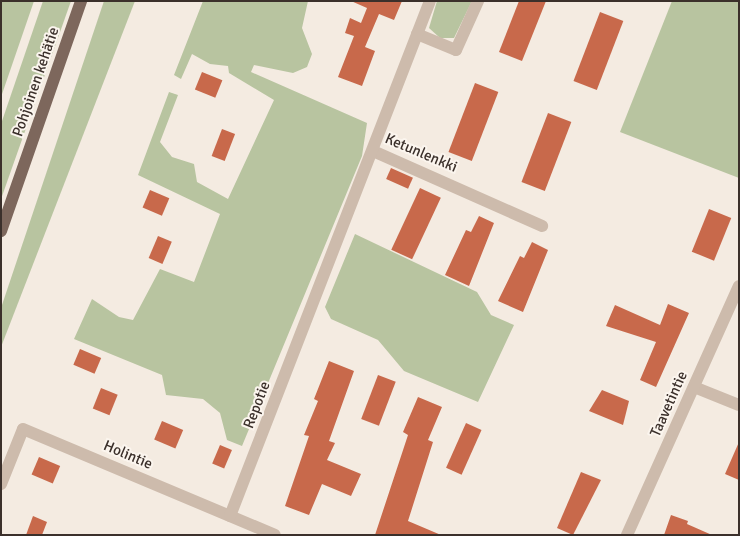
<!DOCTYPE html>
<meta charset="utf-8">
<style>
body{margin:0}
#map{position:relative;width:740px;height:536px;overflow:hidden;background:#f4ebe1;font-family:Signika,sans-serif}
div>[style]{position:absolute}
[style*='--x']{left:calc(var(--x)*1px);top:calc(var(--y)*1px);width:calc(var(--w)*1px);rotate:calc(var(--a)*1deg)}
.green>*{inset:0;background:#b8c4a0}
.building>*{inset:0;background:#c8694b;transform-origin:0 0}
.minor>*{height:12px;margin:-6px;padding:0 6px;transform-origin:6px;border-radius:6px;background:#cdbbac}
.major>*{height:12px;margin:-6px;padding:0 6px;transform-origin:6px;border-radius:6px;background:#7d675c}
span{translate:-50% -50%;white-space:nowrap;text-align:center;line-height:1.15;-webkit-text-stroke:4px #fbf5ee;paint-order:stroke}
.street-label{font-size:15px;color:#3b302b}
.frame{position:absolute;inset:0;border:2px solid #3b302b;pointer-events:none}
</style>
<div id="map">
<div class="green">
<i style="clip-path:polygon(1px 1px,34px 1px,1px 97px)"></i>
<i style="clip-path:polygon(43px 1px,71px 1px,1px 199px,1px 124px)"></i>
<i style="clip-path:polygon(104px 1px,135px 1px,1px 347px,1px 308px)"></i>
<i style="clip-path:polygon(203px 1px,308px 1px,302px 28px,312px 54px,307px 67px,293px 73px,254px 65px,251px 72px,367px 123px,362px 156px,242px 446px,227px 440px,220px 413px,203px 399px,166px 395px,162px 375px,74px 339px,92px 299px,119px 317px,133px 320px,160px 269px,194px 282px,220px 214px,138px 175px,169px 92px,178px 95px,160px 142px,172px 157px,194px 164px,197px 182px,228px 199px,274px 100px,229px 73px,228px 66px,210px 64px,192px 54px,181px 79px,174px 75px)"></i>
<i style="clip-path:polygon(437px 1px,472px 1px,454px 38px,440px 38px,429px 28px)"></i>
<i style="clip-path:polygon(672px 1px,739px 1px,739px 178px,620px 132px)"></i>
<i style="clip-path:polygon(355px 234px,477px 292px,491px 315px,514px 325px,478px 402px,404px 371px,378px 340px,331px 319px,325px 307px)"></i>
</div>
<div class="building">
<i style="clip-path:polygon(351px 1px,402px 1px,394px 20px,379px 14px,365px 47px,375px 51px,362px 86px,338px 77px,354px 36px,345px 33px,350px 18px,361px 23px,367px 8px)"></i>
<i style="clip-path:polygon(519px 1px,546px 1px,522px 61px,499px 52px)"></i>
<i style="left:600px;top:12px;width:25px;height:74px;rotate:21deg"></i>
<i style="left:202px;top:72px;width:22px;height:19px;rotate:22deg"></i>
<i style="left:475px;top:83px;width:25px;height:74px;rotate:21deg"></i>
<i style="left:548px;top:113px;width:25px;height:74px;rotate:21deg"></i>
<i style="left:222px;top:129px;width:14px;height:29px;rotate:21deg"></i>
<i style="left:391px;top:168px;width:24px;height:12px;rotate:24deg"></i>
<i style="left:420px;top:188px;width:23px;height:68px;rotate:25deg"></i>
<i style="left:150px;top:190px;width:21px;height:19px;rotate:23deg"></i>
<i style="left:709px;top:209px;width:24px;height:46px;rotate:22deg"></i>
<i style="clip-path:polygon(479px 216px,494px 223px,469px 286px,445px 275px,466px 230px,471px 232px)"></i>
<i style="left:158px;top:236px;width:15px;height:24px;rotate:23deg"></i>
<i style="clip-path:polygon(532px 242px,548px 250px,523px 312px,498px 301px,520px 256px,524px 258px)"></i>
<i style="clip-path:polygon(668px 304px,689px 313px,656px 387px,640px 380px,656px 342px,606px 326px,615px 305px,660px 325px)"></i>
<i style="left:80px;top:349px;width:23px;height:17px;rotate:23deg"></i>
<i style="clip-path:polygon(329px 361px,354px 371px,329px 441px,335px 443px,327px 460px,361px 474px,351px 496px,322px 484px,309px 515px,285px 506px,309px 436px,304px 435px,318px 401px,314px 399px)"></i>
<i style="left:378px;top:375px;width:19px;height:47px;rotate:21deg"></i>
<i style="left:101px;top:388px;width:18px;height:22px;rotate:22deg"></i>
<i style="clip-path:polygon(602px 390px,629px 401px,623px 425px,589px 411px)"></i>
<i style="clip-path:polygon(418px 397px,442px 407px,428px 440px,433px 442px,408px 521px,441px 535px,375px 535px,408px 435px,403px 432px)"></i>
<i style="left:162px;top:421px;width:23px;height:20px;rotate:23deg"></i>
<i style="left:466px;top:423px;width:17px;height:49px;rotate:24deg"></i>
<i style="clip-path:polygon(739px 442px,739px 480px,725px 474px)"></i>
<i style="left:220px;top:445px;width:13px;height:20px;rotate:23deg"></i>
<i style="left:39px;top:457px;width:23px;height:19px;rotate:23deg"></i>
<i style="clip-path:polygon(581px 472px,601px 480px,573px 535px,557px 528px)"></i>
<i style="clip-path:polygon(671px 515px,688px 521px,687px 524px,712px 535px,664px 535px)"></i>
<i style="clip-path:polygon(33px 516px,47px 522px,42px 535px,26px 535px)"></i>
</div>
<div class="minor">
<i style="--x:417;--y:34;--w:42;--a:22.3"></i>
<i style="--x:456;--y:50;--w:54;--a:-65.8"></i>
<i style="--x:373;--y:151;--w:185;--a:23.9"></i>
<i style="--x:694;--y:387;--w:48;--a:21.8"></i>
<i style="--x:1;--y:484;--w:59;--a:-68.2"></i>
<i style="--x:23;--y:429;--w:273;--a:22.8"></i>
<i style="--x:230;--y:516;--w:552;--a:-68.78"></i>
<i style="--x:627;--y:535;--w:273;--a:-65.8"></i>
</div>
<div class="major">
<i style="--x:1;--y:231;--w:244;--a:-70.8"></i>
</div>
<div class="street-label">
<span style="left:36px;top:82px;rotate:-71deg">Pohjoinen kehätie</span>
<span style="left:421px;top:153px;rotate:23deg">Ketunlenkki</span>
<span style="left:669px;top:404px;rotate:-66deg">Taavetintie</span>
<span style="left:257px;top:405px;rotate:-69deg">Repotie</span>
<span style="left:128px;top:455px;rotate:23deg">Holintie</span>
</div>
<div class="frame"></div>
</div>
